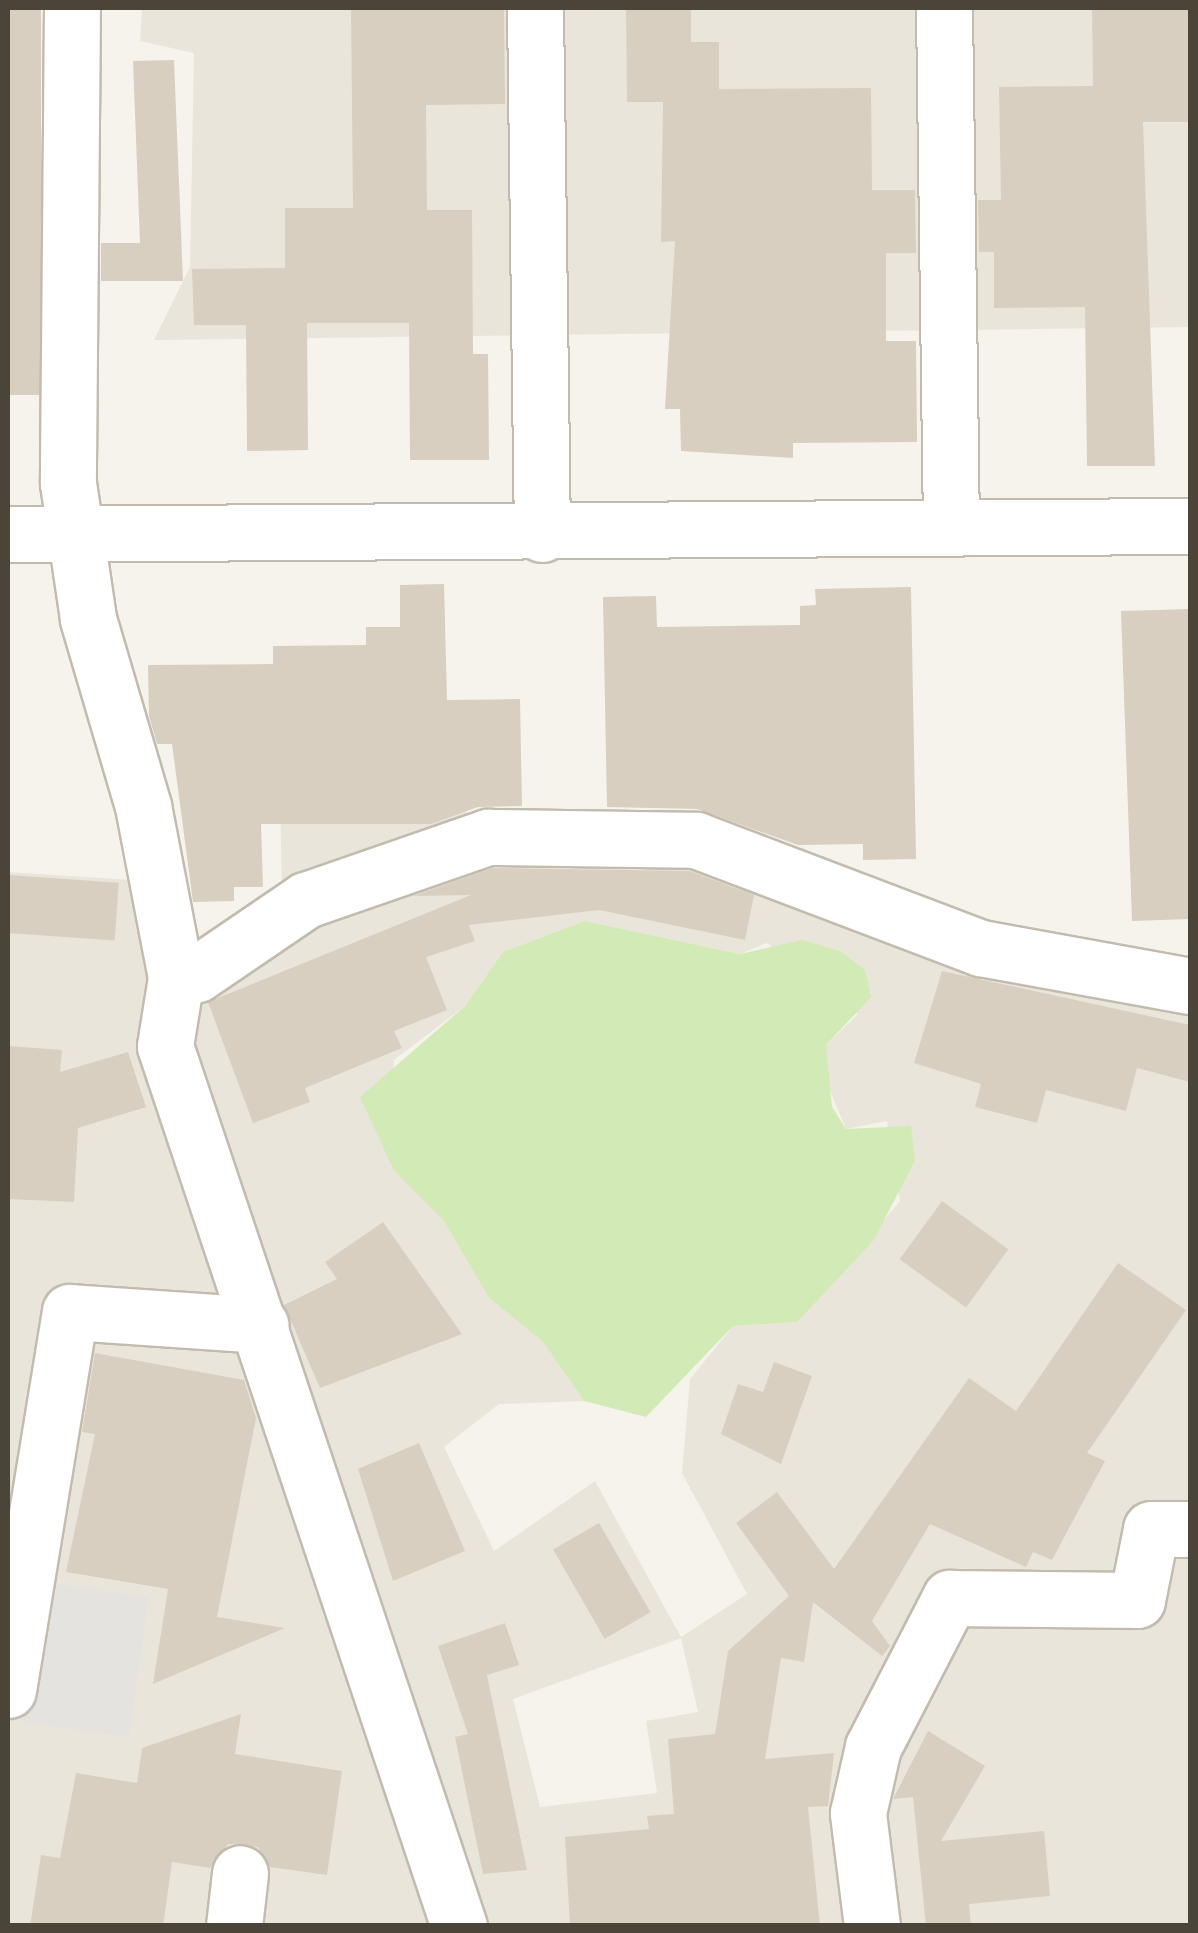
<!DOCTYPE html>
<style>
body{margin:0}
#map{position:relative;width:1198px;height:1933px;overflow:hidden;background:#f6f3ec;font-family:"Space Grotesk",sans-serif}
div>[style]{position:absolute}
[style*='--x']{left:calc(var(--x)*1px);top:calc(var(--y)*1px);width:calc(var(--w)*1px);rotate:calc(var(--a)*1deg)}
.residential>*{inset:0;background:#eae5da}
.green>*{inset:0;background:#d2eab5}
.parking>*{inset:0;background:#e5e3e0;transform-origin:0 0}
.building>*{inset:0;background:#d8cfc1;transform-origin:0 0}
.roads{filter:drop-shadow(2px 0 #c2bbae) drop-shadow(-2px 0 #c2bbae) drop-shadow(0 2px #c2bbae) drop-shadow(0 -2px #c2bbae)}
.minor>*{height:55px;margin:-27.5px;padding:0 27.5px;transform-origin:27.5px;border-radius:27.5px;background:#fff}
span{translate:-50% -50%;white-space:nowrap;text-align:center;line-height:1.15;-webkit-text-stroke:8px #fff;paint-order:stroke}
.frame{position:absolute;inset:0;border:10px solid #4b4439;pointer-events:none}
</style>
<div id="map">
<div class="residential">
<i style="clip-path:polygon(142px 8px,1190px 8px,1190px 327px,154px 340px,190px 267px,194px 53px,140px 41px)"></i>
<i style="clip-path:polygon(evenodd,462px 728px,467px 821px,695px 821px,990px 932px,1190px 967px,1190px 1925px,8px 1925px,8px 872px,164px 882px,188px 958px,282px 895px,279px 734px,462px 728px,585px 921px,740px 954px,767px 943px,858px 1014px,826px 1045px,826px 1081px,846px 1129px,887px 1121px,900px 1201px,797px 1322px,733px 1326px,690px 1379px,682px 1473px,747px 1594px,681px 1637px,595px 1481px,494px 1551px,444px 1447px,499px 1404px,584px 1401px,543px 1342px,489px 1298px,443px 1220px,394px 1171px,394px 1060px,465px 1006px,503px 952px,585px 921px,462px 728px,681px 1638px,698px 1712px,646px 1721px,657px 1793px,540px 1807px,513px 1699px,681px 1638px)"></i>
</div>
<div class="green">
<i style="clip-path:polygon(585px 921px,740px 954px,802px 940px,840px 951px,865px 970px,871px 997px,826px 1045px,832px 1107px,846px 1129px,911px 1126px,915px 1161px,873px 1241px,797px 1322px,733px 1326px,646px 1417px,584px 1401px,543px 1342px,489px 1298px,443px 1220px,394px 1171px,360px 1097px,465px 1006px,503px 952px)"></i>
</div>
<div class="parking">
<i style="left:40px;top:1582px;width:110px;height:141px;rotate:8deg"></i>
</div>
<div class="building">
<i style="left:8px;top:8px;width:33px;height:387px"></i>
<i style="clip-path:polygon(351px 8px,504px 8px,505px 104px,426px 105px,427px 210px,472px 210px,473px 354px,488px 354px,489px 460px,410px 460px,409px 323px,307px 323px,308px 450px,247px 451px,246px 325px,194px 325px,192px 269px,285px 268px,285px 208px,353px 208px)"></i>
<i style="clip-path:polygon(626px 8px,691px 8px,691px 42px,719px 42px,719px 89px,871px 88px,872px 190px,915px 190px,916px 253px,886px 253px,886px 341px,916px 341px,917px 442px,793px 443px,793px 458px,681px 451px,680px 409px,665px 409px,675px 241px,661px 242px,663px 102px,627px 102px)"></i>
<i style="clip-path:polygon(1092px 8px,1190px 8px,1190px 122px,1143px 122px,1155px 466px,1087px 466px,1085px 307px,994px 308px,994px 252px,979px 252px,978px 200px,1001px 200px,999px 87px,1093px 86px)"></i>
<i style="clip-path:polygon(174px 60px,183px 281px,101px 281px,101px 243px,140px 243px,133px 61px)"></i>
<i style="clip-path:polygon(444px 584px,447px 700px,520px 699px,522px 806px,478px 807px,431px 824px,261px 824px,263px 887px,234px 887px,234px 901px,193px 902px,172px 744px,157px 744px,149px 716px,148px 665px,273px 664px,273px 646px,366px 645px,366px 627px,400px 627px,400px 585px)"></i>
<i style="clip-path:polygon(911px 587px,916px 859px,863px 860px,863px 844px,798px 845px,697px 809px,607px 807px,603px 597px,656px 596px,657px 627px,800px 625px,800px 606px,816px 605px,815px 589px)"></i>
<i style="clip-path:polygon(1190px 609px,1190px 919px,1132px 921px,1121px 611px)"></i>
<i style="clip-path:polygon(493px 868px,690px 871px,754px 895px,745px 940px,599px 910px,469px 925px,475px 941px,426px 957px,447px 1010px,394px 1031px,402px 1048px,305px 1088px,310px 1102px,253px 1123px,208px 1002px,471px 895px,413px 896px)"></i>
<i style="left:8px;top:875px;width:111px;height:58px;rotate:4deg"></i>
<i style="clip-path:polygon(942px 971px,1190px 1025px,1190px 1082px,1137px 1068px,1126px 1111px,1046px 1090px,1037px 1123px,975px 1107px,981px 1084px,914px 1063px)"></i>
<i style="clip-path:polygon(8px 1046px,62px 1050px,60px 1072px,128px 1052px,146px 1107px,78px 1128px,74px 1202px,8px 1199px)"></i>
<i style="left:942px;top:1201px;width:82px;height:72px;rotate:36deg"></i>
<i style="clip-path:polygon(383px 1222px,462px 1334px,320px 1388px,284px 1305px,337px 1279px,325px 1262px)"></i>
<i style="clip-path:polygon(1118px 1263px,1186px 1310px,1087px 1453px,1105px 1461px,1052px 1560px,1033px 1552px,1026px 1567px,930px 1524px,872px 1621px,890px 1646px,882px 1656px,813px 1602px,804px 1662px,781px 1658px,765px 1759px,834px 1753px,828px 1806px,808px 1807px,820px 1926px,570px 1926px,565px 1837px,649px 1829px,647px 1816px,674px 1814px,668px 1739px,715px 1734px,728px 1651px,789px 1596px,736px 1523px,777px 1492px,834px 1569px,969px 1378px,1016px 1411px)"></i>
<i style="clip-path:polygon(95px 1353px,244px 1380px,256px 1418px,217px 1617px,285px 1628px,153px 1684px,168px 1589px,66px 1572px,95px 1434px,82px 1432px)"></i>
<i style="clip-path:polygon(774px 1362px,812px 1376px,781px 1464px,721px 1434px,738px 1384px,763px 1392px)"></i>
<i style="clip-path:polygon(419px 1443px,465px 1551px,393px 1581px,358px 1469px)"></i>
<i style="left:599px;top:1523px;width:103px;height:53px;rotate:60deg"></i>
<i style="clip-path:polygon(505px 1623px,519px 1665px,487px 1675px,527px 1870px,483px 1874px,455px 1737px,468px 1734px,438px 1646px)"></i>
<i style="clip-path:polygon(241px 1714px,235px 1754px,342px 1771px,327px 1875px,270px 1867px,258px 1847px,228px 1844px,210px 1868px,172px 1862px,163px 1926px,30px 1926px,41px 1855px,60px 1858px,76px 1773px,137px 1783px,142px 1748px)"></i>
<i style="clip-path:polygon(928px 1731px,985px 1766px,941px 1841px,1044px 1831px,1050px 1896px,969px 1904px,971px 1926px,926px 1926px,913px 1797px,893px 1799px)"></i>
</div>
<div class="roads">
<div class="minor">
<i style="--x:72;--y:8;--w:475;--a:90.5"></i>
<i style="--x:68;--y:483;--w:137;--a:81.6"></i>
<i style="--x:88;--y:619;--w:195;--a:73.6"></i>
<i style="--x:143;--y:806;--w:175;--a:79.1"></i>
<i style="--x:176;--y:978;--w:69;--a:99.2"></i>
<i style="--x:165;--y:1046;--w:928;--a:71.53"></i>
<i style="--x:535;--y:8;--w:526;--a:89.24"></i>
<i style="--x:944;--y:8;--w:519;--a:89.23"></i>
<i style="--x:8;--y:534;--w:1182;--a:-0.39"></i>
<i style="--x:176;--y:978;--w:21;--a:-11"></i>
<i style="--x:197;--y:974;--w:132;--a:-34.2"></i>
<i style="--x:306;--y:900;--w:193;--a:-19.1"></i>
<i style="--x:488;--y:837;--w:208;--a:0.8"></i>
<i style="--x:696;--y:840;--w:305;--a:20.8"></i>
<i style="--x:981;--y:948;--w:212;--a:10.3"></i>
<i style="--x:8;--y:1690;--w:383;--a:-80.7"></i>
<i style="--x:70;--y:1312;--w:191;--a:3.9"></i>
<i style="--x:234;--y:1926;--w:53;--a:-83.5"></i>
<i style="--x:872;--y:1926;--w:114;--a:-97.1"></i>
<i style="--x:858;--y:1813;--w:68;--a:-77.2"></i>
<i style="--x:873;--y:1747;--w:168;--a:-62.7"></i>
<i style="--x:950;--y:1598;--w:187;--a:0.6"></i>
<i style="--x:1137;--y:1600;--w:72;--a:-78.8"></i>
<i style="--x:1151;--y:1529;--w:39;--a:0"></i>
</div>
</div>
<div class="frame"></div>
</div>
